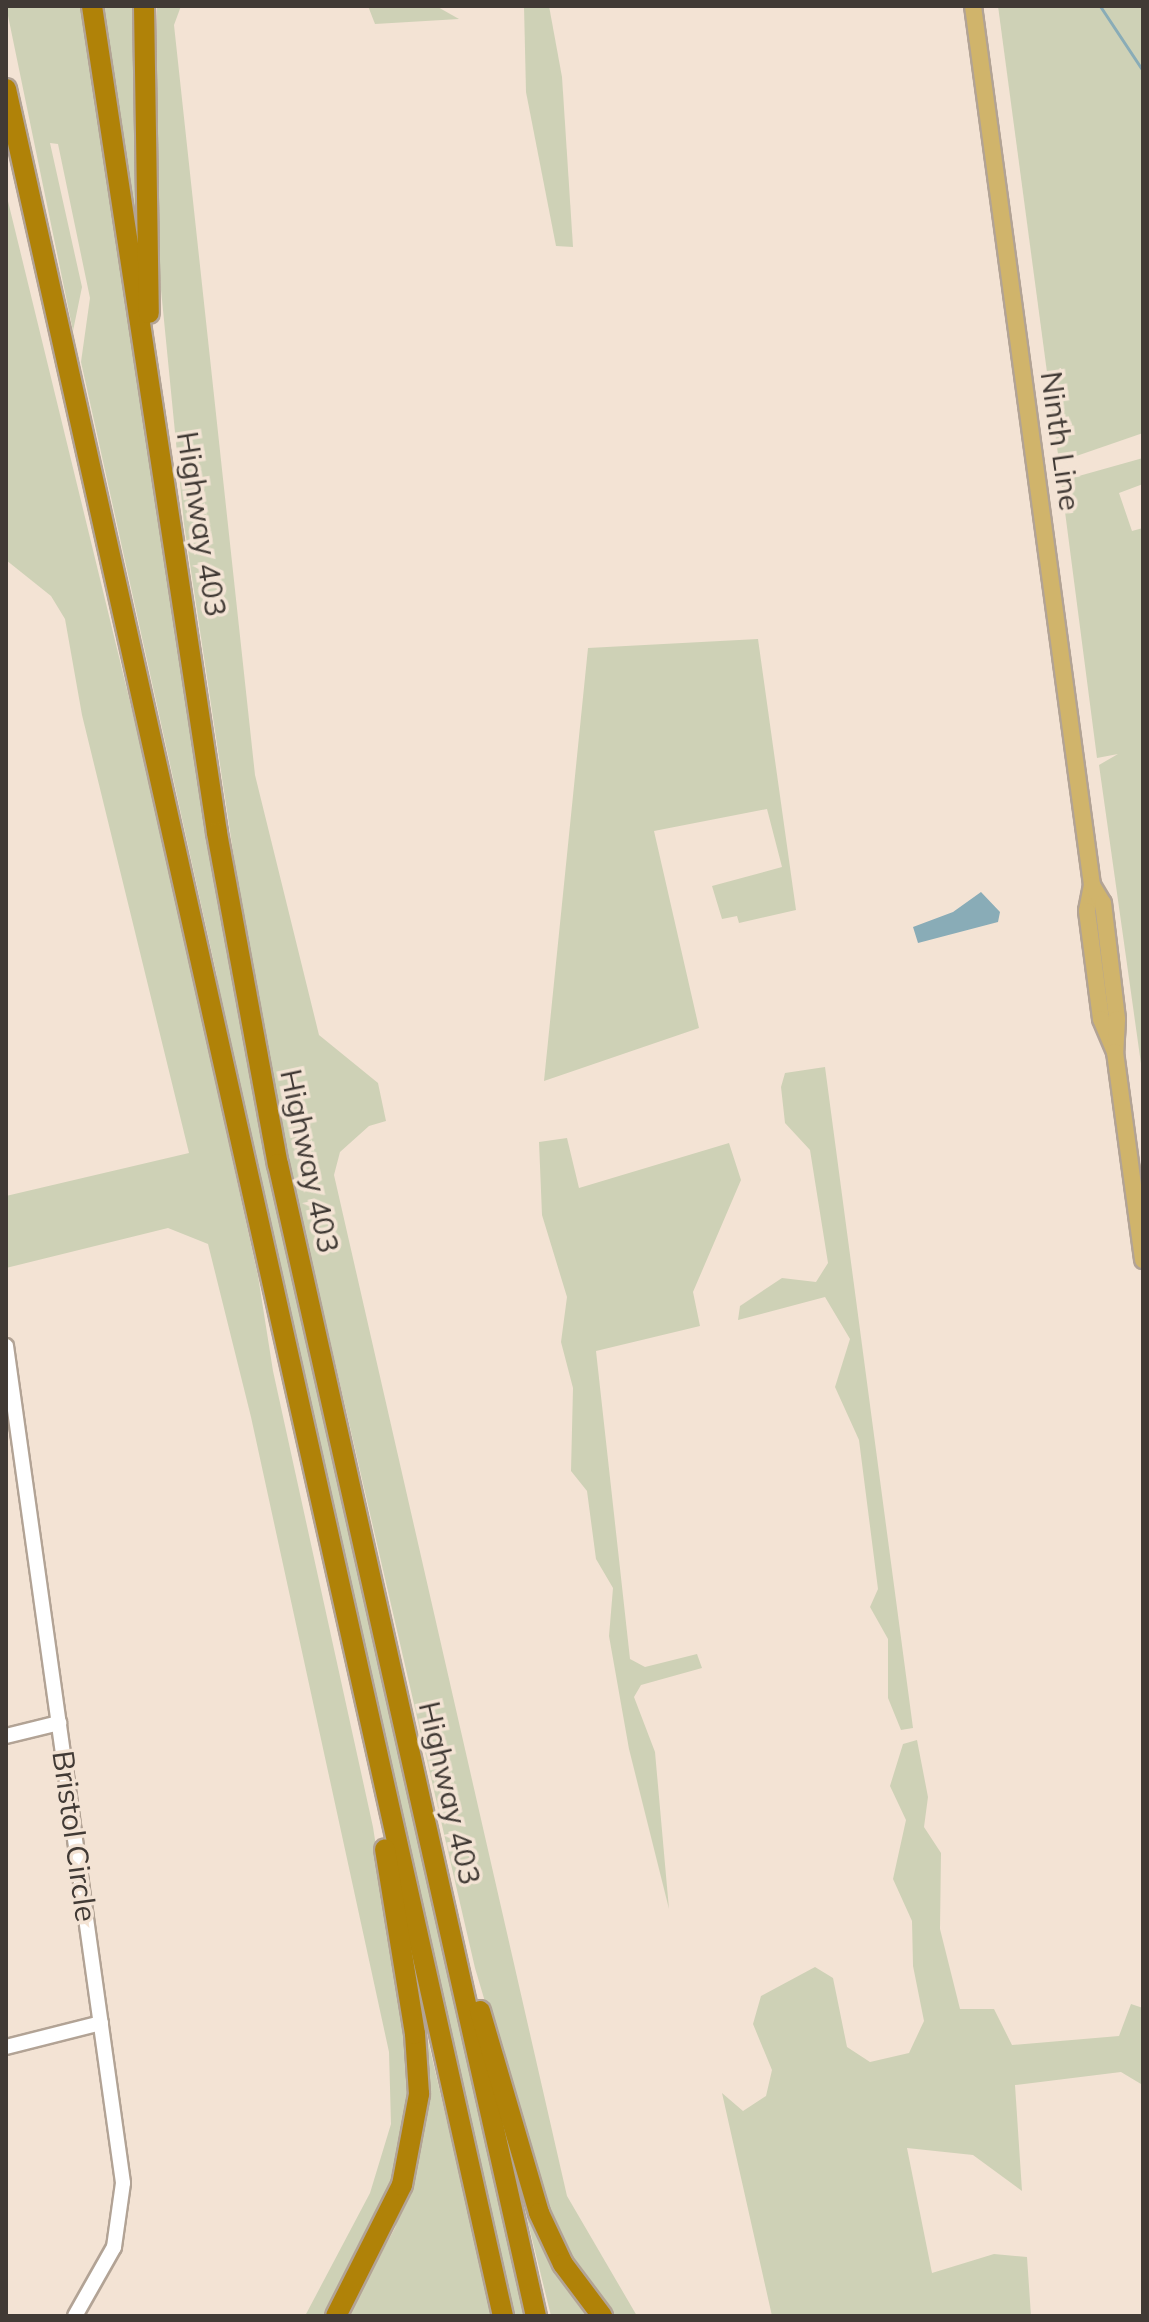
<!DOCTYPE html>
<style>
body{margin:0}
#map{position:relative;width:1149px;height:2322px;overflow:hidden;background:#f3e3d4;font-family:Mulish,sans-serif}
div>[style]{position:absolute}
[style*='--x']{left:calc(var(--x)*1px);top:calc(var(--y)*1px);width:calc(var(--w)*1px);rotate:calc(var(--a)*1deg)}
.green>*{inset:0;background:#ced1b6}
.water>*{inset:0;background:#89acb7}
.stream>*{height:3px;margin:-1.5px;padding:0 1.5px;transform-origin:1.5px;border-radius:1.5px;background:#89acb7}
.roads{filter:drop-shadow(2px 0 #b2a395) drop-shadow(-2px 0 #b2a395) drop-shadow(0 2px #b2a395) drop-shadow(0 -2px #b2a395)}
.minor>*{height:14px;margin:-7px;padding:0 7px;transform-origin:7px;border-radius:7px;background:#fff}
.major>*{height:16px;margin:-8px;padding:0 8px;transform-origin:8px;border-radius:8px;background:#d0b46b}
.highway>*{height:20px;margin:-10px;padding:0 10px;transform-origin:10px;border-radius:10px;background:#b08208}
span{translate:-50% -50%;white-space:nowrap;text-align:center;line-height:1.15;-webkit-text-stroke:7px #f3e3d4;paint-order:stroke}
.street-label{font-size:30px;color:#413a35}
.frame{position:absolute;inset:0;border:8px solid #413a35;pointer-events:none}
</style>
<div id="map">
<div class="green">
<i style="clip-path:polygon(6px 6px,84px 6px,252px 1079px,413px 1821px,529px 2316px,511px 2316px,235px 1083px,216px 972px,81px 362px,90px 298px,58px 144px,50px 143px,82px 287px,73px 331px)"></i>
<i style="clip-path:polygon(101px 6px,136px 6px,138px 252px)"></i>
<i style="clip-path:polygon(157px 6px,181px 6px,174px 25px,255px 775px,319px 1035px,378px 1083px,386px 1121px,369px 1126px,340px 1152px,334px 1175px,567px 2196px,637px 2316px,605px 2316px,566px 2258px,541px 2191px,475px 1968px,294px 1185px,253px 985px,184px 524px,157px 249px)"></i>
<i style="clip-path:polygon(368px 6px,436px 6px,459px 19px,375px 24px)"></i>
<i style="clip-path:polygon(524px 6px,549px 6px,562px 77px,573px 247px,556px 246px,526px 92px)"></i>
<i style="clip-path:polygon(998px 6px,1143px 6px,1143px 433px,1059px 462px)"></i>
<i style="clip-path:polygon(6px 193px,150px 784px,258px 1276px,273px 1371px,373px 1827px,401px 2008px,409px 2098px,393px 2189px,327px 2316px,305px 2316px,370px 2193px,391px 2124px,389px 2052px,251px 1417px,208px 1244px,168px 1228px,6px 1268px,6px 1196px,189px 1153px,82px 715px,65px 619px,51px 596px,6px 560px)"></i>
<i style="clip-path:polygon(1143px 458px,1143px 484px,1119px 493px,1132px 531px,1143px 528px,1143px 1078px,1099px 765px,1118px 754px,1097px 758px,1061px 481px)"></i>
<i style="clip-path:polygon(758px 639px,796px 910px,739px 923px,737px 916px,722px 919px,712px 886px,782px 867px,767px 809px,654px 831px,699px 1028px,544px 1081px,588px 648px)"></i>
<i style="clip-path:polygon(825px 1067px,913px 1728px,901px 1730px,888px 1698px,888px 1639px,870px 1607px,878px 1589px,859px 1440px,835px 1387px,850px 1339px,825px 1297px,738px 1320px,740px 1306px,782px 1278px,816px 1282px,828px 1263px,810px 1150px,785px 1123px,781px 1087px,785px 1073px)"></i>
<i style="clip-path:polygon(567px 1138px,579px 1188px,729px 1143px,741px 1180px,693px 1292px,700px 1326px,596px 1351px,630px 1659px,645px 1667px,697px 1654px,702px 1668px,641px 1685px,634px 1697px,655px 1752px,669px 1909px,629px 1749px,609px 1636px,613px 1588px,596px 1559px,587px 1491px,571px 1471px,573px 1388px,561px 1342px,567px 1297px,542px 1215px,539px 1142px)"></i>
<i style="clip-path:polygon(917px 1740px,928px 1797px,924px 1827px,941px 1853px,940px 1929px,960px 2009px,994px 2009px,1012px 2045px,1119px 2036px,1131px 2004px,1143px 2008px,1141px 2084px,1121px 2072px,1015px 2085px,1022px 2191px,973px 2155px,907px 2148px,932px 2273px,994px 2254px,1027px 2257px,1031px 2316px,772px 2316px,722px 2093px,743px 2111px,766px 2096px,772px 2070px,753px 2024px,761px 1996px,815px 1967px,833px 1978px,847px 2047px,870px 2062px,909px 2053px,924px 2021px,913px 1966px,912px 1921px,893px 1879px,906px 1820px,890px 1786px,903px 1744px)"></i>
<i style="clip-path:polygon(417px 1994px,493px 2316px,347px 2316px,395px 2228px,423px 2138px,426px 2085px)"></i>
<i style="clip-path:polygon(495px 2088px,542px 2237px,589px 2316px,551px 2316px)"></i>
</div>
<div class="water">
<i style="clip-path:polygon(981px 892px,1000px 912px,998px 922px,918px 943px,913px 927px,953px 912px)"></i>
</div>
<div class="stream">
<i style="--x:1100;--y:6;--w:78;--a:56.5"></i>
</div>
<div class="roads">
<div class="minor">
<i style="--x:6;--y:1346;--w:845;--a:82.04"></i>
<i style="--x:123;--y:2183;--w:65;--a:98"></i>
<i style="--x:114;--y:2247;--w:79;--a:119.5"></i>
<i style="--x:6;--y:1736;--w:55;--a:-13.8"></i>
<i style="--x:6;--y:2047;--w:98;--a:-14.2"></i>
</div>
<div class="major">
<i style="--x:973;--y:6;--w:887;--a:82.29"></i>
<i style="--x:1092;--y:885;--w:26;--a:101"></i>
<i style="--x:1087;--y:911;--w:109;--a:82.6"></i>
<i style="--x:1101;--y:1019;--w:36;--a:67"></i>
<i style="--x:1092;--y:885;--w:21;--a:59"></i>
<i style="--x:1103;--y:903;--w:117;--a:83.1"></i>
<i style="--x:1117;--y:1019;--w:33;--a:93"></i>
<i style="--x:1115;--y:1052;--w:210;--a:82.3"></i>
</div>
<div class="highway">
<i style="--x:92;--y:6;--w:836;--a:81.4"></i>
<i style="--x:217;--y:833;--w:337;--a:79.6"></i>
<i style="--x:278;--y:1164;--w:1181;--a:77.38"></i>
<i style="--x:144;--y:6;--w:307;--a:89.1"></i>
<i style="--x:6;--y:89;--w:2282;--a:77.42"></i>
<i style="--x:480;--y:2011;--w:210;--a:73.7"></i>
<i style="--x:539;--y:2213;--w:56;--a:64.8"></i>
<i style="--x:563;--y:2264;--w:65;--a:53.1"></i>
<i style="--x:336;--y:2316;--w:147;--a:-63.3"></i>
<i style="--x:402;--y:2185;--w:93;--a:-79.4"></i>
<i style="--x:419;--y:2094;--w:60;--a:-93.8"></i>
<i style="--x:415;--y:2034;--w:187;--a:-99.2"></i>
</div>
</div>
<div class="street-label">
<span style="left:1061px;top:441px;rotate:82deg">Ninth Line</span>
<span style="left:202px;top:524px;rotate:81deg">Highway 403</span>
<span style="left:310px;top:1161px;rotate:78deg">Highway 403</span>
<span style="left:450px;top:1793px;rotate:77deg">Highway 403</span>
<span style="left:75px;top:1836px;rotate:82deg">Bristol Circle</span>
</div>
<div class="frame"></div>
</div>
